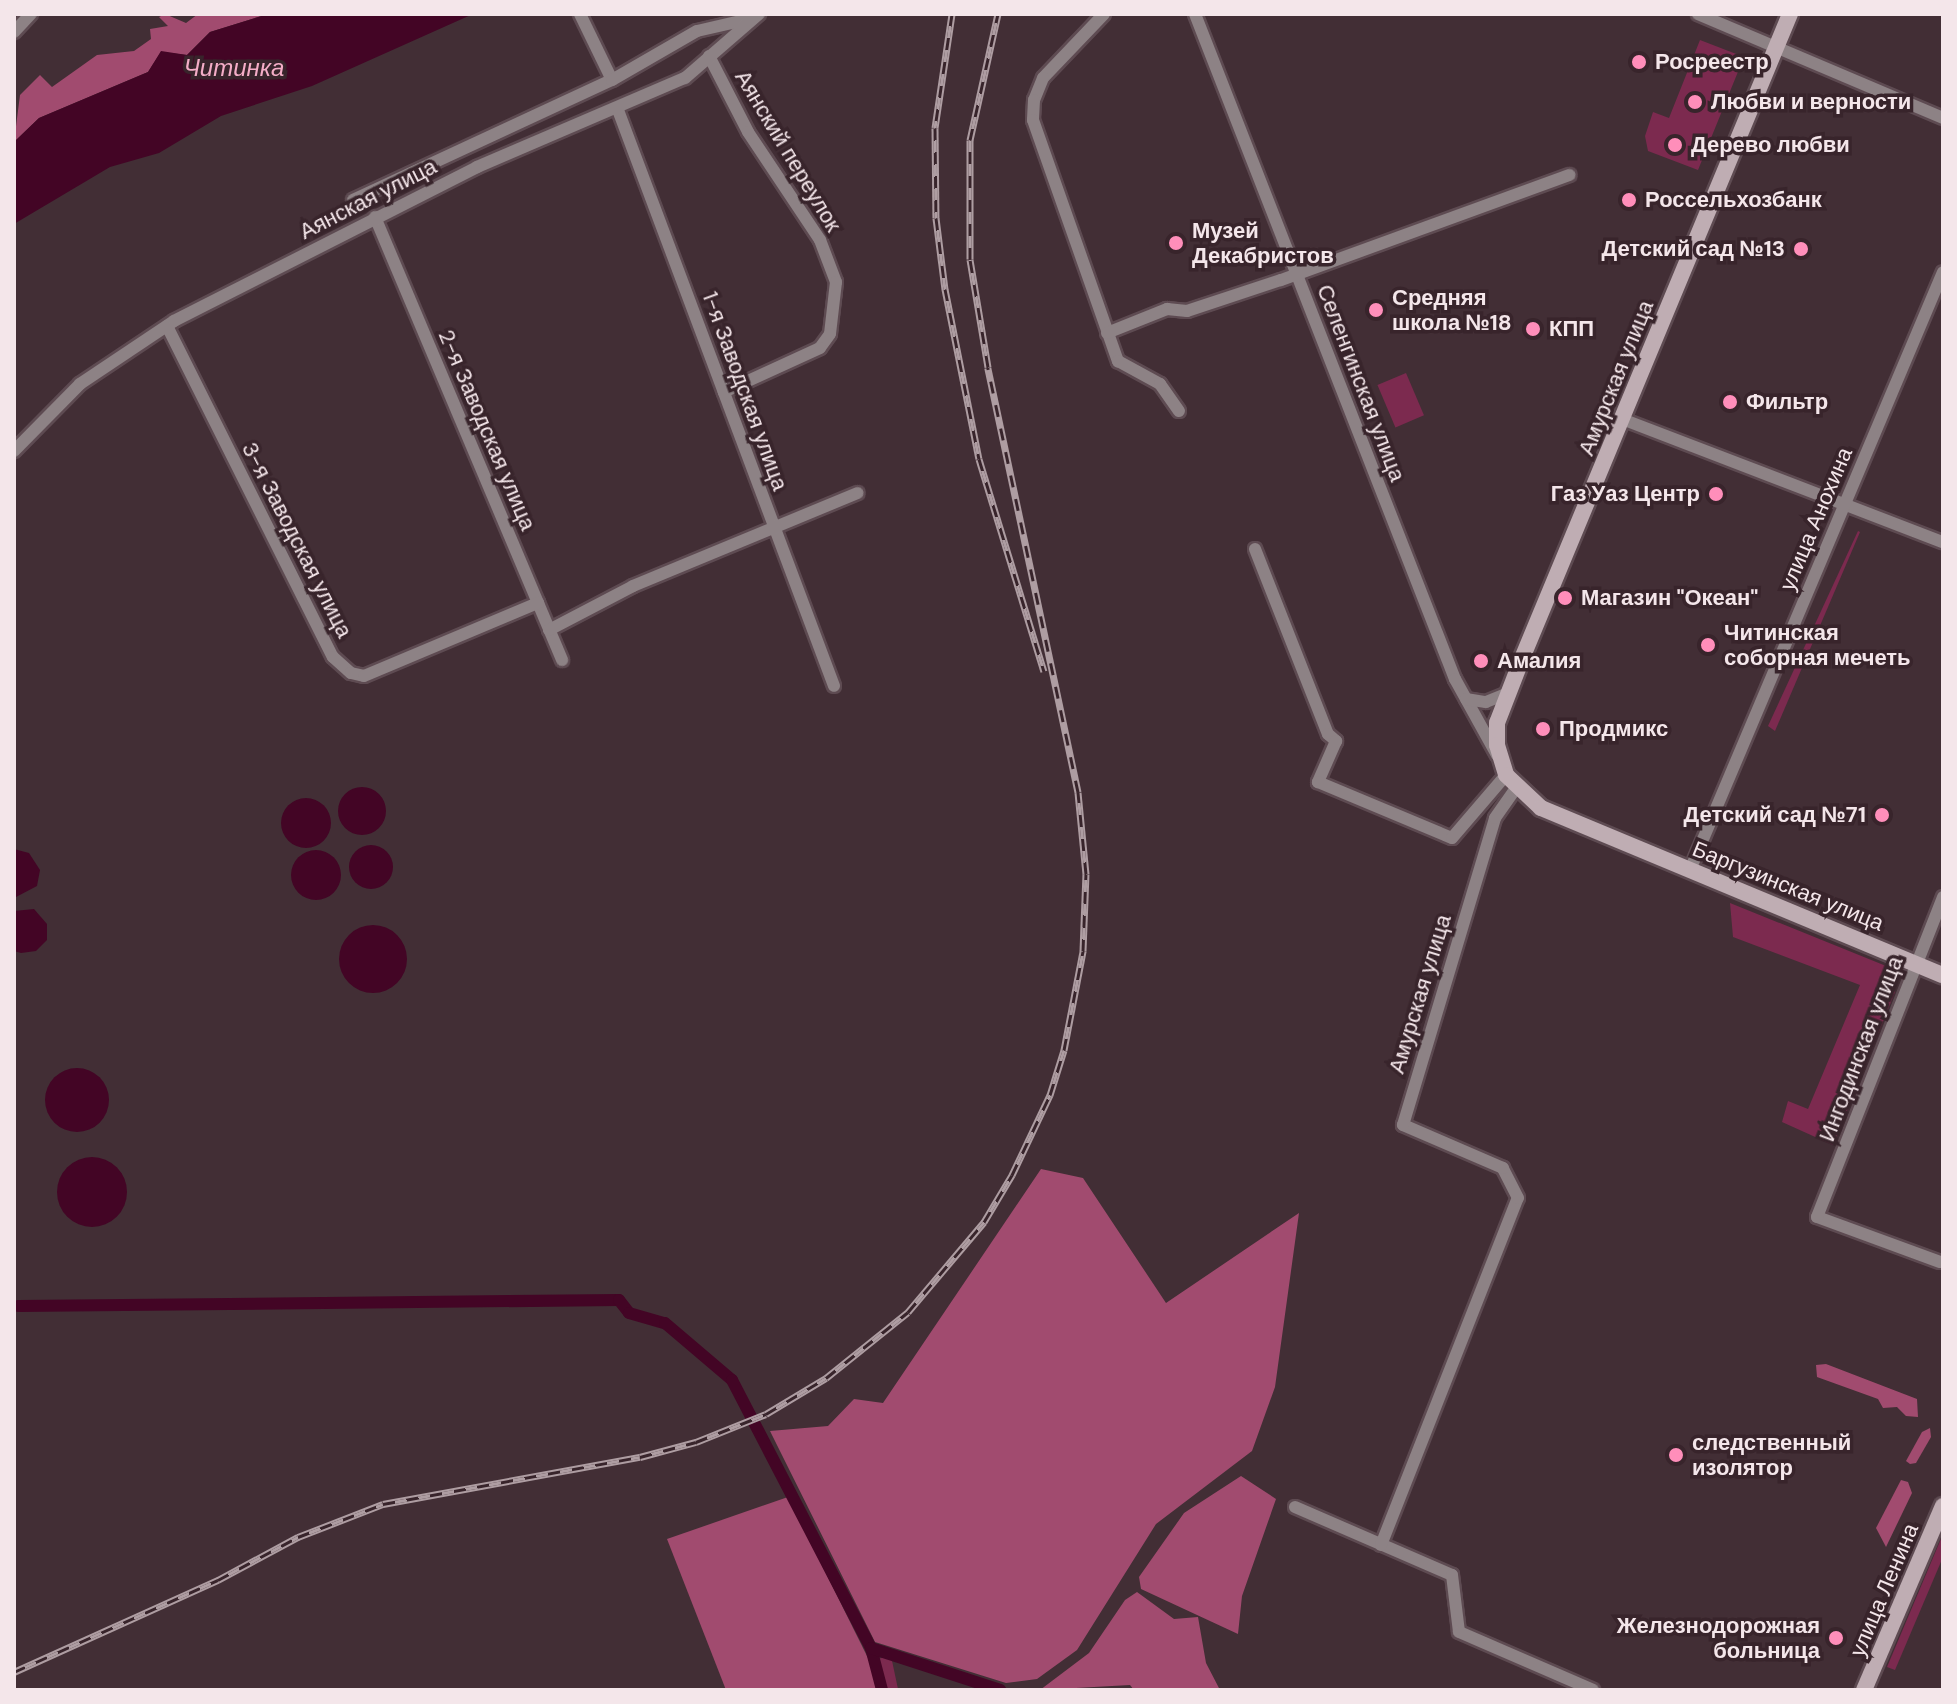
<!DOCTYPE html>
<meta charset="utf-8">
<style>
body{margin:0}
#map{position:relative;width:1957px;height:1704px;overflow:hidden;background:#422e35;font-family:"DM Sans",sans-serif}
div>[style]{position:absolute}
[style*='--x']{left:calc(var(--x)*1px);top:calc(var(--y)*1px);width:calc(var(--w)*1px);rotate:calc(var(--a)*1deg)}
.green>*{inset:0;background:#7c2a4f;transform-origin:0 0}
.forest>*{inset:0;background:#a14b6f}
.water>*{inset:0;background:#430525}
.round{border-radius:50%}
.canal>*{height:12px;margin:-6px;padding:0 6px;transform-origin:6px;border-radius:6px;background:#430525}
.roads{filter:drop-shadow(2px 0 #5e4b52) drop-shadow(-2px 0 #5e4b52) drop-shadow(0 2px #5e4b52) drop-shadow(0 -2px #5e4b52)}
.minor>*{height:12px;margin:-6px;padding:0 6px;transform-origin:6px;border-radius:6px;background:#8d8285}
.secondary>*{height:16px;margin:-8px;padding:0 8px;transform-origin:8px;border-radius:8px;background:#bfadb3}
.rail>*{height:7px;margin-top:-3.5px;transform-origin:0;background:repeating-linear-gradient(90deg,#38242b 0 12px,#ae9da2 0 24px);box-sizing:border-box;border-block:2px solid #ae9da2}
.dots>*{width:22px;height:22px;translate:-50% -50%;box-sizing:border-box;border:4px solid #38242b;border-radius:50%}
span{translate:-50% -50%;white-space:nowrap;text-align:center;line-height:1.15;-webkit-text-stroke:7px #38242b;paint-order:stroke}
.poi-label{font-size:22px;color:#f4e6ea;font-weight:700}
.left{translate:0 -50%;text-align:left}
.right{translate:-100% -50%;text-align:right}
.street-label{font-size:22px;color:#f4e6ea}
.water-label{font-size:24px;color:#f4adc7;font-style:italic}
.frame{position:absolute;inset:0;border:16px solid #f4e6ea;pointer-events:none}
</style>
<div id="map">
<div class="green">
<i style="clip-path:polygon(1700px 40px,1744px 57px,1698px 170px,1648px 151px,1645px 136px,1653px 112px,1669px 118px)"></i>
<i style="left:1406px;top:373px;width:46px;height:31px;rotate:67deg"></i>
<i style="clip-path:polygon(1858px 531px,1860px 532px,1775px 731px,1768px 726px)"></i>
<i style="clip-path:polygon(1730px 903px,1896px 970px,1890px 985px,1895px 992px,1833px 1145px,1782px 1122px,1788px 1101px,1808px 1109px,1860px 985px,1733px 937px)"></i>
<i style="clip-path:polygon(1943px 1534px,1943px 1557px,1895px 1670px,1887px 1667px)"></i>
<i style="left:891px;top:1656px;width:35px;height:13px;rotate:78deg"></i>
</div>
<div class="forest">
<i style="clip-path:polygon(165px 14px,186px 23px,198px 14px,268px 14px,210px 32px,187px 55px,161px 52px,148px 72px,39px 118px,14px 142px,20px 95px,40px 75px,52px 87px,97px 55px,134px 51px,151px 39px,150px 29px,168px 26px,159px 17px)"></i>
<i style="clip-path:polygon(1041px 1169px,1083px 1178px,1166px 1303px,1299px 1213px,1275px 1387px,1252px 1451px,1156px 1524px,1077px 1650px,1037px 1679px,1006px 1683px,875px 1642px,770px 1431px,828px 1426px,854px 1399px,883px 1403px)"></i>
<i style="clip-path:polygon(1826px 1364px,1917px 1399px,1918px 1417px,1906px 1416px,1897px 1407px,1883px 1408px,1878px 1399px,1817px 1377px,1816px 1365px)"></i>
<i style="clip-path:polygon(1930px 1428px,1931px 1437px,1916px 1463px,1910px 1464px,1906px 1461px,1922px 1432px)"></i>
<i style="clip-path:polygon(1241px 1476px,1276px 1499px,1242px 1596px,1238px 1634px,1141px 1589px,1139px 1577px,1184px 1513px)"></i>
<i style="clip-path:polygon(1901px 1480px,1908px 1482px,1912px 1493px,1886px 1547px,1876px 1528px)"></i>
<i style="clip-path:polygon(788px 1497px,869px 1660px,879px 1690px,726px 1690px,667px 1539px)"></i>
<i style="clip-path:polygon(1137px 1592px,1174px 1619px,1198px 1617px,1206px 1663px,1220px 1690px,1134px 1690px,1130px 1685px,1040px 1690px,1089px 1653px,1125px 1600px)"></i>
</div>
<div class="water">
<i style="clip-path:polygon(268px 14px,473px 14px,312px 86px,221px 116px,159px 153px,110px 167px,14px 224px,14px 142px,39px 118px,148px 72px,161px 51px,187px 55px,210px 32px)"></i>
<i class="round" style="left:338px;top:787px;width:48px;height:48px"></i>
<i class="round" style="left:281px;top:798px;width:50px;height:50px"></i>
<i class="round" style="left:349px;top:845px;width:44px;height:44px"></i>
<i style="clip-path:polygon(14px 849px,29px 853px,40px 870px,37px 886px,16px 897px)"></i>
<i class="round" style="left:291px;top:850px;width:50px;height:50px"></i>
<i style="clip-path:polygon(34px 909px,47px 924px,47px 940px,36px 951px,21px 953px,14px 951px,14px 911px)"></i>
<i class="round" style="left:339px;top:925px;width:68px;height:68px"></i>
<i class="round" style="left:45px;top:1068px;width:64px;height:64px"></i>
<i class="round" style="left:57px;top:1157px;width:70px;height:70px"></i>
</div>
<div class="canal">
<i style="--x:18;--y:1306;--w:601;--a:-0.57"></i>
<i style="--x:619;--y:1300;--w:16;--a:52"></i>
<i style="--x:629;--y:1313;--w:37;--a:16"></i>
<i style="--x:665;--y:1323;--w:88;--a:40.4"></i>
<i style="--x:732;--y:1380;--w:302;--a:62.6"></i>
<i style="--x:871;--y:1648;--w:43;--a:75.3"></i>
<i style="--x:871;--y:1648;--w:136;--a:18"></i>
</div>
<div class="roads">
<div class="minor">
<i style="--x:580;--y:14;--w:73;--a:64.1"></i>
<i style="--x:1104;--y:14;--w:88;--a:133.6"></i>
<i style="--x:1043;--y:78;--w:24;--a:112"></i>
<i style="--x:1034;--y:100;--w:20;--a:93"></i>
<i style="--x:1033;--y:120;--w:256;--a:70.6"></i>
<i style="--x:1118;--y:361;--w:48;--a:28.7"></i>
<i style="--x:1160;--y:384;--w:33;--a:55"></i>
<i style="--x:1195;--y:14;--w:714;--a:68.65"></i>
<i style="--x:1455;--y:679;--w:87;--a:61.1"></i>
<i style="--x:1698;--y:14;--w:266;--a:23"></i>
<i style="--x:14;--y:32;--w:25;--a:-47"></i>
<i style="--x:709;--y:56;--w:85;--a:62.8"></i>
<i style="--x:748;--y:132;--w:130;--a:56.3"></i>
<i style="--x:820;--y:240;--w:45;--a:69.1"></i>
<i style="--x:836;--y:282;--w:52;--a:96.6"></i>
<i style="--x:830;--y:334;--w:17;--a:126"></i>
<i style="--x:820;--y:348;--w:106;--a:155.4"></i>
<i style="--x:618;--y:110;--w:615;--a:69.44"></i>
<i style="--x:353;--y:200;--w:285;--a:-24.9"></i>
<i style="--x:612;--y:80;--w:98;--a:-30"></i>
<i style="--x:697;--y:31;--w:53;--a:-13"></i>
<i style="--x:375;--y:217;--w:481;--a:67.1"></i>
<i style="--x:167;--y:326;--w:370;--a:63.4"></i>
<i style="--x:333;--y:657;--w:24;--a:42"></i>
<i style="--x:351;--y:673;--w:13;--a:13"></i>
<i style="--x:364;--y:676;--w:189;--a:-22.8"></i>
<i style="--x:1107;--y:333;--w:65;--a:-21.8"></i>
<i style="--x:1167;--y:309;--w:20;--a:6"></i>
<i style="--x:1187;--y:311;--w:99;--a:-18.3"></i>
<i style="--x:1281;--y:280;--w:307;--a:-20"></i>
<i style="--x:1622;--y:419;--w:344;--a:21"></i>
<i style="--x:14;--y:451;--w:94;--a:-45.4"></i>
<i style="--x:80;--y:384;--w:113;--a:-33.8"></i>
<i style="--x:174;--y:321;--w:340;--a:-26.9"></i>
<i style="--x:477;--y:167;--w:226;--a:-23.2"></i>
<i style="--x:685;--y:78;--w:98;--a:-40.9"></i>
<i style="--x:1255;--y:549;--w:199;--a:68.5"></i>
<i style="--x:1328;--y:734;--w:11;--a:41"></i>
<i style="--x:1336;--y:741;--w:45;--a:113.7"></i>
<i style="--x:1318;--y:782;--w:145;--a:22.7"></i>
<i style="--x:1452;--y:838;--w:83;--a:-49.4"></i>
<i style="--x:549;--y:630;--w:95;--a:-27.6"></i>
<i style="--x:633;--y:586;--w:243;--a:-22.5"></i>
<i style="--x:1466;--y:699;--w:20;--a:9"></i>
<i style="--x:1486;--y:702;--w:24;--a:-22"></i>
<i style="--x:1690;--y:870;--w:649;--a:-67.07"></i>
<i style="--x:1940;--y:1262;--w:131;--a:-159.9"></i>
<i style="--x:1817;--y:1217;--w:344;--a:-68.5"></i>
<i style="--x:1295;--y:1507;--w:171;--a:23.4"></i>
<i style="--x:1452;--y:1575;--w:57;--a:83"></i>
<i style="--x:1459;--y:1632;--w:146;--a:23.4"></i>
<i style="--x:1381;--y:1545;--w:373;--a:-68.5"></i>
<i style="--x:1518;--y:1198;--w:34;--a:-117"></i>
<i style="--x:1503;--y:1168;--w:109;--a:-156.7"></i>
<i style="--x:1403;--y:1125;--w:320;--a:-73.3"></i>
<i style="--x:1495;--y:818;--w:37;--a:-55"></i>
</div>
<div class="secondary">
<i style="--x:1790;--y:14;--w:701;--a:112.58"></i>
<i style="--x:1521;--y:661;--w:66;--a:111.2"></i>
<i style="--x:1497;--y:723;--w:22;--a:90"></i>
<i style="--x:1497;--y:745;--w:31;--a:73"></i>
<i style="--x:1506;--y:775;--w:48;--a:43.3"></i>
<i style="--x:1541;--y:808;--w:435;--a:22.6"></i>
<i style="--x:1864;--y:1690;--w:200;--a:-66.8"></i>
</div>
</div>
<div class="rail">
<i style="--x:952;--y:14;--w:115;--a:98.5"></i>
<i style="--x:935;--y:128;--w:90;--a:89.4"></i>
<i style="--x:936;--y:218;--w:72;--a:82.8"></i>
<i style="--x:945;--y:289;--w:173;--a:78.7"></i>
<i style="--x:979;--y:459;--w:222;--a:73"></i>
<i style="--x:14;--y:1672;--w:224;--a:-24.3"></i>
<i style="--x:218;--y:1580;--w:91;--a:-28.3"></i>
<i style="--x:298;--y:1537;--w:91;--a:-21.2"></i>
<i style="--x:383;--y:1504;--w:261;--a:-10.4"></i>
<i style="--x:640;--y:1457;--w:58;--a:-15"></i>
<i style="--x:696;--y:1442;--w:75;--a:-21.8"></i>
<i style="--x:766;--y:1414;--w:70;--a:-31"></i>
<i style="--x:826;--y:1378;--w:105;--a:-38.8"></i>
<i style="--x:908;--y:1312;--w:118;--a:-49.8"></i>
<i style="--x:984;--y:1222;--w:55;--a:-59.2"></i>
<i style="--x:1012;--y:1175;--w:89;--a:-64.6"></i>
<i style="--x:1050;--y:1095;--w:47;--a:-72.7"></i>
<i style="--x:1064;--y:1050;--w:101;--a:-79.1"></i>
<i style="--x:1083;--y:951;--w:77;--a:-87.8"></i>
<i style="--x:1086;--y:874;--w:82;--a:-95.6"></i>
<i style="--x:1078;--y:792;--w:434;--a:-102"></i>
<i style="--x:988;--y:367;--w:109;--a:-99.5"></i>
<i style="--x:970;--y:259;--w:119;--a:-90"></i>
<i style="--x:970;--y:140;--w:129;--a:-77.5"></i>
</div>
<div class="dots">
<i style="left:1639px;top:62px;background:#ff8eba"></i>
<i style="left:1695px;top:102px;background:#ff8eba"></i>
<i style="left:1675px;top:145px;background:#ff8eba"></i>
<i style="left:1629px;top:200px;background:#ff8eba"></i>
<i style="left:1176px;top:243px;background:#ff8eba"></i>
<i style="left:1801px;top:249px;background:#ff8eba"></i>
<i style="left:1376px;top:310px;background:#ff8eba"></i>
<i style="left:1533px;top:329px;background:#ff8eba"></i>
<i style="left:1730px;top:402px;background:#ff8eba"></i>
<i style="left:1716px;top:494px;background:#ff8eba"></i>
<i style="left:1565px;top:598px;background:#ff8eba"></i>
<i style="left:1708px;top:645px;background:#ff8eba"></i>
<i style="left:1481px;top:661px;background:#ff8eba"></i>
<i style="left:1543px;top:729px;background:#ff8eba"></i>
<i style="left:1882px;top:815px;background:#ff8eba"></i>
<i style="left:1676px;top:1455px;background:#ff8eba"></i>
<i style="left:1836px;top:1638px;background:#ff8eba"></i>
</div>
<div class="poi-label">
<span class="left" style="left:1655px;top:62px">Росреестр</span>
<span class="left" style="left:1711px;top:102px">Любви и верности</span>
<span class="left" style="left:1691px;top:145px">Дерево любви</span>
<span class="left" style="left:1645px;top:200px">Россельхозбанк</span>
<span class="left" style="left:1192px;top:243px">Музей<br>Декабристов</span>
<span class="right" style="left:1785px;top:249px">Детский сад №13</span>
<span class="left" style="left:1392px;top:310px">Средняя<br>школа №18</span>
<span class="left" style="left:1549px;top:329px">КПП</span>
<span class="left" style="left:1746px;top:402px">Фильтр</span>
<span class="right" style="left:1700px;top:494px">Газ Уаз Центр</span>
<span class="left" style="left:1581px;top:598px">Магазин "Океан"</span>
<span class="left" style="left:1724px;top:645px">Читинская<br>соборная мечеть</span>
<span class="left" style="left:1497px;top:661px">Амалия</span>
<span class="left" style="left:1559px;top:729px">Продмикс</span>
<span class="right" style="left:1866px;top:815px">Детский сад №71</span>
<span class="left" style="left:1692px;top:1455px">следственный<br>изолятор</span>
<span class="right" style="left:1820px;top:1638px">Железнодорожная<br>больница</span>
</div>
<div class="street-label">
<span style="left:788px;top:151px;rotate:59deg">Аянский переулок</span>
<span style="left:368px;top:199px;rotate:-27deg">Аянская улица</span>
<span style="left:1616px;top:378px;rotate:-68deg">Амурская улица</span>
<span style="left:1361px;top:383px;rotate:69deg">Селенгинская улица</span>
<span style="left:745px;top:391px;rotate:70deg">1-я Заводская улица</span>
<span style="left:487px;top:430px;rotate:67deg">2-я Заводская улица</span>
<span style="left:1816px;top:519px;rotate:-67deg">улица Анохина</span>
<span style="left:297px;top:540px;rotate:63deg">3-я Заводская улица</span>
<span style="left:1788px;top:886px;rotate:22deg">Баргузинская улица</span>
<span style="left:1420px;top:994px;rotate:-73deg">Амурская улица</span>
<span style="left:1861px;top:1049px;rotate:-69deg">Ингодинская улица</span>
<span style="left:1884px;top:1590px;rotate:-67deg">улица Ленина</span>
</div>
<div class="water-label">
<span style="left:234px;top:68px">Читинка</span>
</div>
<div class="frame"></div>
</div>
